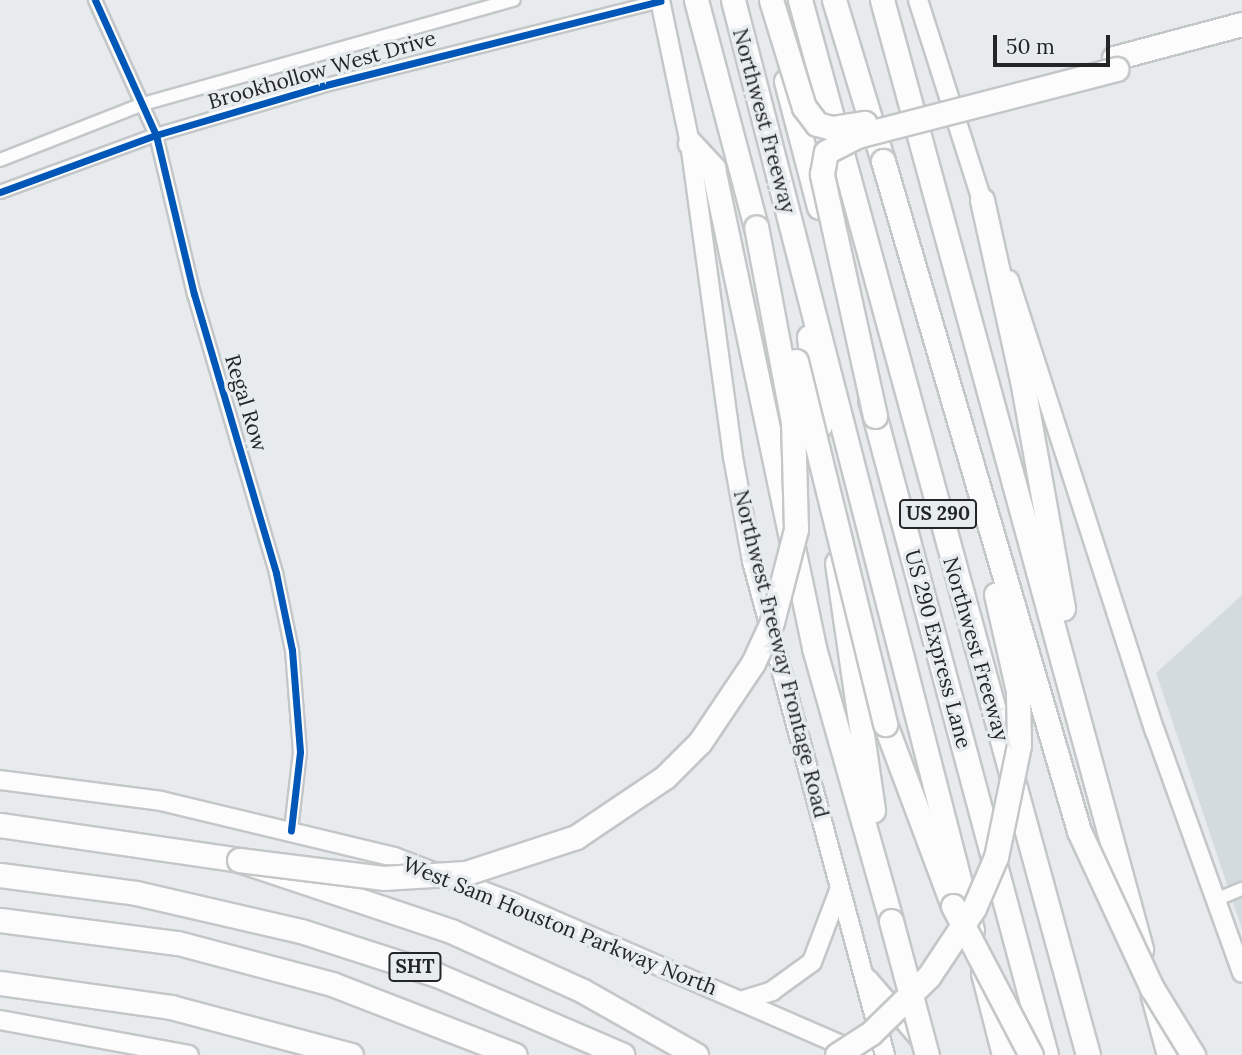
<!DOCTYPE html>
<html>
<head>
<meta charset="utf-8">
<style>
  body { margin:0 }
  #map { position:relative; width:1242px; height:1055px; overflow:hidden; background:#e8ebed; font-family:Lora,serif }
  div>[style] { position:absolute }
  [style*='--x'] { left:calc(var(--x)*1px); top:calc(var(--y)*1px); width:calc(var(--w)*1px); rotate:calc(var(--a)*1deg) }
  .built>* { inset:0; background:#d4dbdf }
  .roads { filter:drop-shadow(2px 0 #c4c7c8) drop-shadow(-2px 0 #c4c7c8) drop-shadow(0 2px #c4c7c8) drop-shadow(0 -2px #c4c7c8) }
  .street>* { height:12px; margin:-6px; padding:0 6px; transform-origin:6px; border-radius:6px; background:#fcfcfc }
  .secondary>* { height:18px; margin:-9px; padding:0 9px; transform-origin:9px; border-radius:9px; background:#fcfcfc }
  .highway>* { height:23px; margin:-11.5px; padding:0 11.5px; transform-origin:11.5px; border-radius:11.5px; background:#fcfcfc }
  .bridges { filter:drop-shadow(2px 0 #c4c7c8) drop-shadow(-2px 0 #c4c7c8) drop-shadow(0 2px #c4c7c8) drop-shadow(0 -2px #c4c7c8) }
  .highway-bridge>* { height:23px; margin:-11.5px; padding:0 11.5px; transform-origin:11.5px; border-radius:11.5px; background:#fcfcfc }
  .cycleway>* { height:7px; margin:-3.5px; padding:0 3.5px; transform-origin:3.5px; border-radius:3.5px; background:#0057b8 }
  span { translate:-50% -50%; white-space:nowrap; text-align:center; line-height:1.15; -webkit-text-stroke:7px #e7ecee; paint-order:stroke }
  .shield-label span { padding:2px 5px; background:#e7ecee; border:2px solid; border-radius:5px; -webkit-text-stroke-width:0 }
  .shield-label { font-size:19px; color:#232526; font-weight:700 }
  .street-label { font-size:21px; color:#232526 }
  .scale { position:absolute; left:993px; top:35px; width:117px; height:32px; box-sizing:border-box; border:4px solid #232526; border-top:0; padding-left:9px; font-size:21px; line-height:24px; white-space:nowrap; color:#232526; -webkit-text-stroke:5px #e7ecee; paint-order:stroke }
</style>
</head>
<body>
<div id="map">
  <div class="built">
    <i style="clip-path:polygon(1242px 595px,1242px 929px,1156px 673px)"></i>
  </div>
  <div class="roads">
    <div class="street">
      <i style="--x:95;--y:0;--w:148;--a:65.7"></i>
      <i style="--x:156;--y:135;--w:163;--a:76.6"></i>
      <i style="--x:194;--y:294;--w:291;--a:73.6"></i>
      <i style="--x:276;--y:573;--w:79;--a:78.3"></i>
      <i style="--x:292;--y:650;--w:102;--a:85.5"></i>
      <i style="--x:300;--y:752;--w:79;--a:96.6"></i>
      <i style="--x:0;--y:160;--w:154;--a:-21.4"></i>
      <i style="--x:143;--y:104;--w:385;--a:-15.7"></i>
      <i style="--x:0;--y:192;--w:166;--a:-20.1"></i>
      <i style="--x:156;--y:135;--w:173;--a:-16.4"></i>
      <i style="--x:322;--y:86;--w:349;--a:-14.1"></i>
      <i style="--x:1218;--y:899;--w:26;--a:-23"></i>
    </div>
    <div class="secondary">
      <i style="--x:660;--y:0;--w:146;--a:78.2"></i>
      <i style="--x:690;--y:143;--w:317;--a:82.2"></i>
      <i style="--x:733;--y:457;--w:106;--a:79.6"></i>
      <i style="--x:752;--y:561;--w:512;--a:74.93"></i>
      <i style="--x:918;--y:0;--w:220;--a:72.3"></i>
      <i style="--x:1009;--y:280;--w:474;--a:72.1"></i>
      <i style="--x:1155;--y:731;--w:257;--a:70.2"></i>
      <i style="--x:0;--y:780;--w:162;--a:7.4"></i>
      <i style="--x:161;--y:801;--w:240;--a:13.5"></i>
      <i style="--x:394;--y:857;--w:126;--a:20.9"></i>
      <i style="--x:512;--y:902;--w:384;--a:23.5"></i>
      <i style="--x:868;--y:979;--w:87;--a:49.2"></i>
      <i style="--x:740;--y:1001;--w:34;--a:-17"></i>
      <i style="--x:772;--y:991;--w:49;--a:-35.9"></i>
      <i style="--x:812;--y:962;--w:79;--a:-69.3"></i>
      <i style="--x:0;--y:1020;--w:192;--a:10.5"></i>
    </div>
    <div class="highway">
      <i style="--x:696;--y:0;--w:235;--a:75.2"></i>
      <i style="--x:733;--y:0;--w:960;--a:75.59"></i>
      <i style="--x:800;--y:0;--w:1094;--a:74.73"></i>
      <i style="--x:834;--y:0;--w:168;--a:73.1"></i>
      <i style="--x:882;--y:0;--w:984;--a:74.73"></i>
      <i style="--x:1114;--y:58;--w:132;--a:-14.9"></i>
      <i style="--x:786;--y:81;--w:130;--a:75.3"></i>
      <i style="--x:690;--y:143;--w:34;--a:47"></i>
      <i style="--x:713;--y:168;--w:491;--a:78.1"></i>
      <i style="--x:814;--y:648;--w:284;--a:74.2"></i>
      <i style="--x:982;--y:200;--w:184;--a:77.5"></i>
      <i style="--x:1022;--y:380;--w:232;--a:79.8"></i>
      <i style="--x:809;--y:337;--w:89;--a:82.9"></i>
      <i style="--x:870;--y:399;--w:679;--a:74.98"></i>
      <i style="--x:837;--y:563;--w:250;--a:81.7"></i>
      <i style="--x:885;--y:724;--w:194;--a:69.5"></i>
      <i style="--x:0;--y:825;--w:242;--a:8.3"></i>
      <i style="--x:239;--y:860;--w:224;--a:18.5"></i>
      <i style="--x:451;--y:931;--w:145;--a:24.4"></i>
      <i style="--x:583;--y:991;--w:130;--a:29.5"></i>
      <i style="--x:0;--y:875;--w:137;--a:7.5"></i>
      <i style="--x:136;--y:893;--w:169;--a:13"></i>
      <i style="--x:301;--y:931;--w:143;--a:17.9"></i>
      <i style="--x:437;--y:975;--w:202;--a:23.3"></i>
      <i style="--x:0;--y:920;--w:179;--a:7.4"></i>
      <i style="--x:178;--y:943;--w:159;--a:14.9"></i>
      <i style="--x:332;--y:984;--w:196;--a:21.2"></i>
      <i style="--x:983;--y:973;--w:85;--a:75.6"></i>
      <i style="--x:0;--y:983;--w:173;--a:8"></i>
      <i style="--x:171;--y:1007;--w:186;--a:14.9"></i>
      <i style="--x:1153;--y:996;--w:61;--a:74.8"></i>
    </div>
  </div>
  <div class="bridges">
    <div class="highway-bridge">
      <i style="--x:771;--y:0;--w:112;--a:72.9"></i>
      <i style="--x:804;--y:107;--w:21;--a:53"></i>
      <i style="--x:817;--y:124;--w:16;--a:15"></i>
      <i style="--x:832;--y:128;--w:33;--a:-9"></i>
      <i style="--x:883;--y:161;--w:698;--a:73.69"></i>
      <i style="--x:1079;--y:831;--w:173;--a:65.1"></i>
      <i style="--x:1152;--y:988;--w:79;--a:58.5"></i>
      <i style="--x:796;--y:361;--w:374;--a:76.2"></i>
      <i style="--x:875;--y:416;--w:248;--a:-102.4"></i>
      <i style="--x:822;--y:174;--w:22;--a:-80"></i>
      <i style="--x:826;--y:152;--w:35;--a:-27"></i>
      <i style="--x:857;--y:136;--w:268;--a:-14.5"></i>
      <i style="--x:239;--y:860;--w:145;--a:7.1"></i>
      <i style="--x:383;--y:878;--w:83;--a:-3.4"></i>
      <i style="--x:466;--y:873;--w:116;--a:-18.1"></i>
      <i style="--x:576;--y:837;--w:107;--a:-34"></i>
      <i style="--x:665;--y:777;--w:49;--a:-45"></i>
      <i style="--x:700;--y:742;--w:95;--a:-56.1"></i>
      <i style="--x:753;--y:663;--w:45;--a:-65.1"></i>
      <i style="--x:772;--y:622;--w:96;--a:-75.5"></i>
      <i style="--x:796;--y:529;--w:107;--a:-91.6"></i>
      <i style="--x:793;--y:422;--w:198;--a:-100.7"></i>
      <i style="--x:953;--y:906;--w:168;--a:62.4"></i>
      <i style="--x:891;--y:921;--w:139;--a:75"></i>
      <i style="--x:837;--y:1055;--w:40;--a:-32.9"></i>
      <i style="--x:871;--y:1033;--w:81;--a:-44.5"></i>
      <i style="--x:929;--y:976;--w:82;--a:-56.5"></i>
      <i style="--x:974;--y:908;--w:56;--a:-66.7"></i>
      <i style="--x:996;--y:857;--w:114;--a:-78.4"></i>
      <i style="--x:1019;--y:745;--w:54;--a:-91.1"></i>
      <i style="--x:1018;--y:691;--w:99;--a:-102.8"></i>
    </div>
  </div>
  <div class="cycleway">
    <i style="--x:95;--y:0;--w:148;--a:65.7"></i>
    <i style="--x:156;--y:135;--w:163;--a:76.6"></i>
    <i style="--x:194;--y:294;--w:291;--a:73.6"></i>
    <i style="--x:276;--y:573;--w:79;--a:78.3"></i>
    <i style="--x:292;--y:650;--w:102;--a:85.5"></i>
    <i style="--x:300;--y:752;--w:79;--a:96.6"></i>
    <i style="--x:0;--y:192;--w:166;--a:-20.1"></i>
    <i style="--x:156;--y:135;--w:173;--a:-16.4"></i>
    <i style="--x:322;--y:86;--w:349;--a:-14.1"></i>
  </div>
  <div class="shield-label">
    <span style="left:938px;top:514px">US 290</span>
    <span style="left:415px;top:967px">SHT</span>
  </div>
  <div class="street-label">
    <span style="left:322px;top:70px;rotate:-16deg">Brookhollow West Drive</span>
    <span style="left:764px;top:121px;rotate:75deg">Northwest Freeway</span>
    <span style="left:246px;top:403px;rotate:73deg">Regal Row</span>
    <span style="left:938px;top:649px;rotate:75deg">US 290 Express Lane</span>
    <span style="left:976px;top:649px;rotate:74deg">Northwest Freeway</span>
    <span style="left:781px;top:654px;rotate:76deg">Northwest Freeway Frontage Road</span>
    <span style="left:560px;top:926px;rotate:22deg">West Sam Houston Parkway North</span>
  </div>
  <div class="scale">50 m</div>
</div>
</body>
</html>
